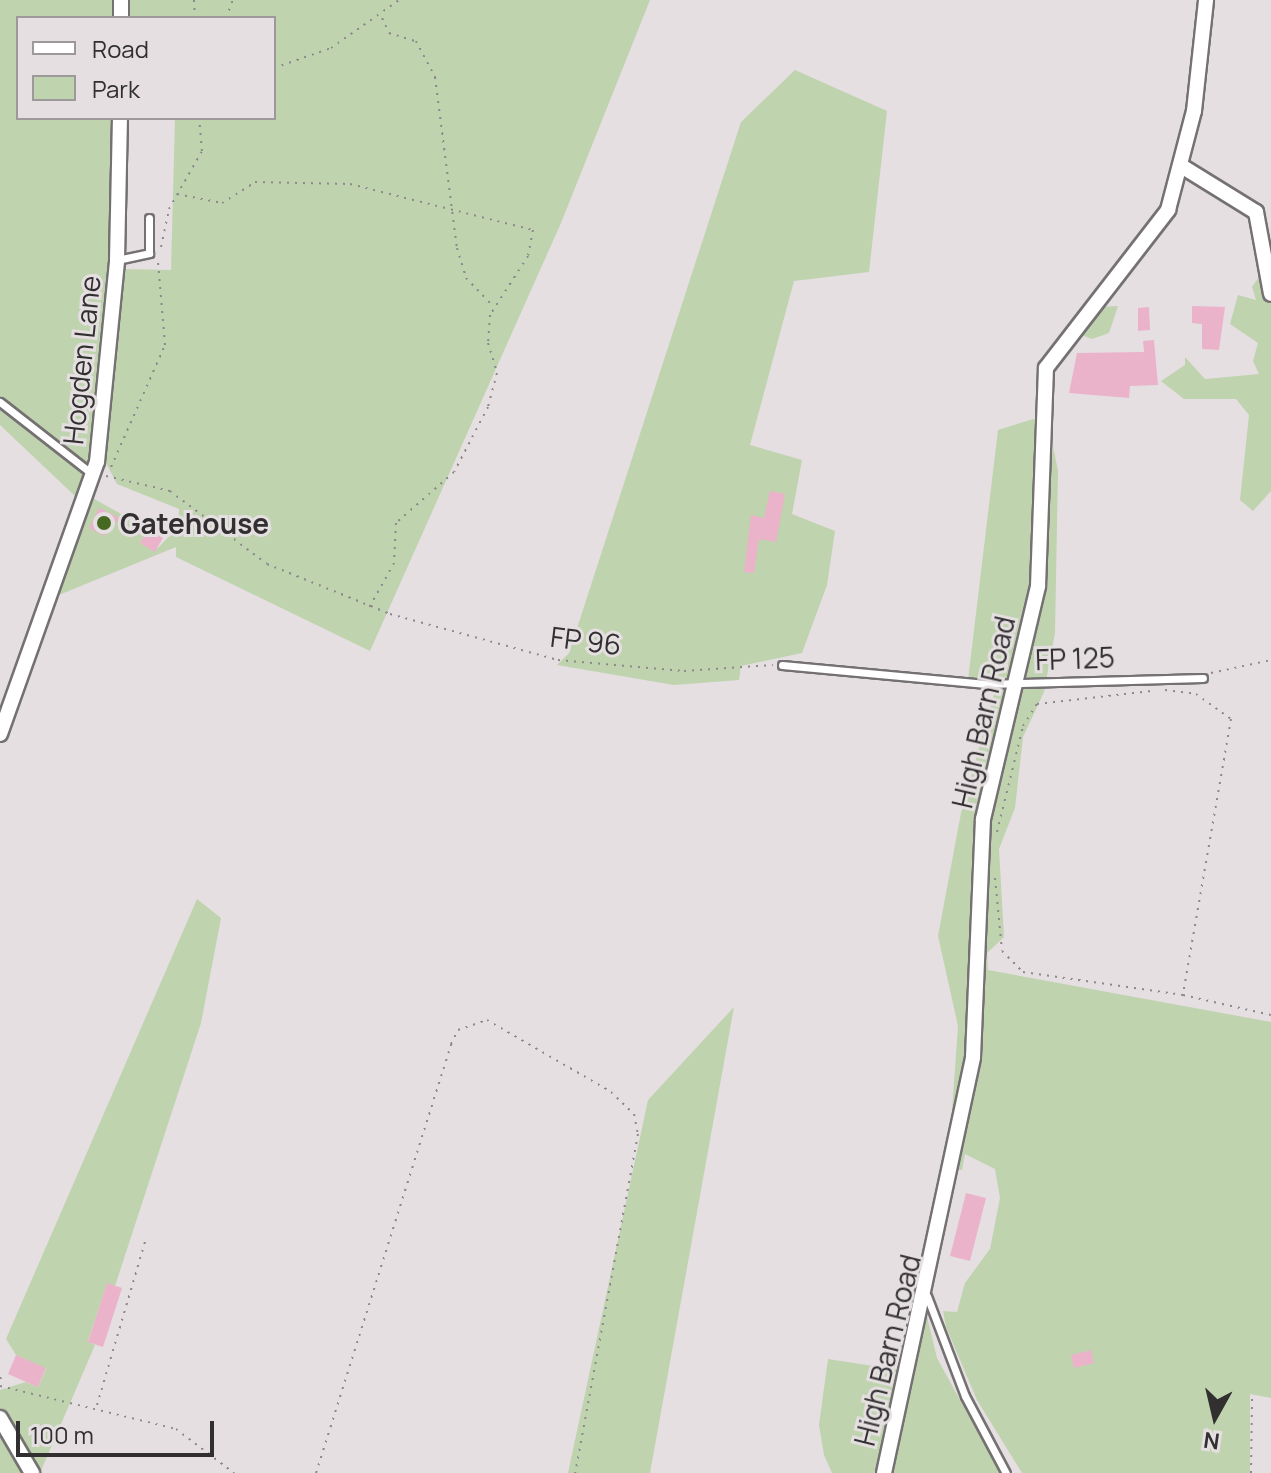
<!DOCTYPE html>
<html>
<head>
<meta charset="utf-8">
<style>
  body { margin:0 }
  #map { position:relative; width:1271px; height:1473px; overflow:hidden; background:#e5dfe1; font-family:Manrope,sans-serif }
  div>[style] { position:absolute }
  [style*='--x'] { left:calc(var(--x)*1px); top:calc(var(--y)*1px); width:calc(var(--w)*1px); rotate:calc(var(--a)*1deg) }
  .green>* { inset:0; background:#bfd3af }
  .building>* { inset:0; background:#eab3c9 }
  .path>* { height:2px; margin-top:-1px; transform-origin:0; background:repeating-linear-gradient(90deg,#8d898b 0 2px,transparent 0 8px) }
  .roads { filter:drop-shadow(2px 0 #757172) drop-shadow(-2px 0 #757172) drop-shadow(0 2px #757172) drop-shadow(0 -2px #757172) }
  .service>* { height:7px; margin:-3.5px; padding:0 3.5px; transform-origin:3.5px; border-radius:3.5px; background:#fff }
  .minor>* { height:14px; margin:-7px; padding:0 7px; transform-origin:7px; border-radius:7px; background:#fff }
  .dots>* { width:22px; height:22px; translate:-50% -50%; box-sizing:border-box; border:4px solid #e5dfe1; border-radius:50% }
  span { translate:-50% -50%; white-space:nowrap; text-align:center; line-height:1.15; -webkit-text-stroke:6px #e5dfe1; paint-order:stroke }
  .street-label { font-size:28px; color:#312f30 }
  .poi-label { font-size:28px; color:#312f30; font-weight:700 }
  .left { translate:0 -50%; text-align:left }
  .legend { position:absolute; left:16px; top:16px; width:260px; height:104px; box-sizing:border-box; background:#e5dfe1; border:2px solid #9d999a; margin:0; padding:10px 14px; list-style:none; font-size:24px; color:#312f30 }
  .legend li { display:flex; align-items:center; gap:16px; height:40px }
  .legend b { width:40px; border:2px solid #9d999a }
  .north { position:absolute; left:1175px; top:1377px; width:80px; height:80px; -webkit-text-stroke:6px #e5dfe1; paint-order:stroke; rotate:188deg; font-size:22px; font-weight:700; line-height:32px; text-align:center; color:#312f30 }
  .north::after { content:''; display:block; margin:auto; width:28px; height:36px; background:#312f30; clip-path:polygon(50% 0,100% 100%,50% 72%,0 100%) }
  .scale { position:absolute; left:16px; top:1421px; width:198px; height:36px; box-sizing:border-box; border:4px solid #312f30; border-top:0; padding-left:10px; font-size:24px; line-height:28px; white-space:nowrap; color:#312f30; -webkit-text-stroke:6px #e5dfe1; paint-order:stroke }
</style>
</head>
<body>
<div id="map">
  <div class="green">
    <i style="clip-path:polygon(evenodd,0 0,650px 0,561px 223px,370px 651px,176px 557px,176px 547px,54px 597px,89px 496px,148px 529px,140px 543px,155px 551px,178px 527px,179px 509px,117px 484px,105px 461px,76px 497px,0 425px,0 0,18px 18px,274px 18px,274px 118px,175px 118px,171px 270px,120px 269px,129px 118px,18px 118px,18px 18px)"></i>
    <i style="clip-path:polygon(795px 70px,887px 111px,869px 272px,794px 281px,750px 445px,802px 460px,792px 514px,835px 531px,827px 585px,802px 653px,741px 666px,739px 680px,674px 685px,557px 665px,569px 653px,741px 122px)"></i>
    <i style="clip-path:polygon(1261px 274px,1271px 298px,1271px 491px,1253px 511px,1240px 500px,1249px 415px,1236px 399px,1184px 399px,1161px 381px,1185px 365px,1185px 357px,1205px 379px,1259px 374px,1253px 361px,1258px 343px,1230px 324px,1238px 295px,1256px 300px,1252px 287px)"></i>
    <i style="clip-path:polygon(1118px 306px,1109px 333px,1092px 339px,1076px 333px,1098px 307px)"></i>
    <i style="clip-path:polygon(1033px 419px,1048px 422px,1058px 471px,1055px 633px,1044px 692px,1023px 737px,1015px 808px,999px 849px,1004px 937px,987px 953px,988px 970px,1271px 1022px,1271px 1398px,1250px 1394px,1250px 1473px,1022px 1473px,977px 1400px,946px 1327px,943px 1311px,957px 1312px,965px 1283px,990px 1249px,1000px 1198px,995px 1169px,965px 1154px,962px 1170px,948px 1168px,958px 1026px,938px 936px,961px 813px,995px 690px,995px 681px,968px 680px,998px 430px)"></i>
    <i style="clip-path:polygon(197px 899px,221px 918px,201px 1023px,115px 1286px,107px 1284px,88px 1341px,95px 1345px,40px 1473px,0 1408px,0 1390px,26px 1382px,38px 1387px,46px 1369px,16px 1355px,6px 1339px)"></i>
    <i style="clip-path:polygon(734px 1007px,650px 1473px,568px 1473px,648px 1100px)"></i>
    <i style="clip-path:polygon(927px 1316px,937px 1358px,1000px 1473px,888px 1473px)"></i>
    <i style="clip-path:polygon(828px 1359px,899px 1370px,879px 1473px,832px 1473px,824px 1455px,819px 1425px)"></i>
    <i style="clip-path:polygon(0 1431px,26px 1473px,0 1473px)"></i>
  </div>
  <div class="building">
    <i style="clip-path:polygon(1192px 306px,1225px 307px,1219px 350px,1202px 349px,1202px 324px,1192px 323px)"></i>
    <i style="clip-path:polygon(1149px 307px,1150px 330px,1138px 331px,1138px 308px)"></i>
    <i style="clip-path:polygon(1154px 340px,1158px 385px,1130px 386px,1129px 398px,1069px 393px,1077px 353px,1144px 352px,1143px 341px)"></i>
    <i style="clip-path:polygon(770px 491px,785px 494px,776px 542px,759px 539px,754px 573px,744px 572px,751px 515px,764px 518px)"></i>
    <i style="clip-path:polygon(99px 508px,120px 518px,104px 536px,89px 528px)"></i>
    <i style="clip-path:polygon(148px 529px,163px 538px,155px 552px,140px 543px)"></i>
    <i style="clip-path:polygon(966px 1193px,986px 1198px,970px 1261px,950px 1256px)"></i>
    <i style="clip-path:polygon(107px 1283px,122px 1288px,103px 1347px,88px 1342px)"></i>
    <i style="clip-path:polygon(1091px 1350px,1094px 1363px,1074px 1368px,1071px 1355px)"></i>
    <i style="clip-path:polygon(16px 1355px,46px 1368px,38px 1387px,8px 1374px)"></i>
  </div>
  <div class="path">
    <i style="--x:194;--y:0;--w:18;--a:87"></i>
    <i style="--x:226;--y:18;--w:19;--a:-69"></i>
    <i style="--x:382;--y:18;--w:17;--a:65"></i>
    <i style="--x:389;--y:33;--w:28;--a:17"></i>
    <i style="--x:416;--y:41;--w:41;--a:62.2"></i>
    <i style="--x:435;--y:77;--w:172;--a:82.7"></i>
    <i style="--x:457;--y:248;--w:31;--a:73"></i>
    <i style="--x:466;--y:278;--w:37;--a:46"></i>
    <i style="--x:274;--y:68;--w:60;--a:-19.3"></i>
    <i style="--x:331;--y:48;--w:83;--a:-35.2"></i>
    <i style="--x:177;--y:194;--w:46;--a:11.3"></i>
    <i style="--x:222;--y:203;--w:39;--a:-32"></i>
    <i style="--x:255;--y:182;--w:95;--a:1.2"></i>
    <i style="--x:350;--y:184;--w:189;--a:14.1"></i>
    <i style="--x:533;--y:230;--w:26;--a:101"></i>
    <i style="--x:528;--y:256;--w:70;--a:122.8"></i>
    <i style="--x:490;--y:315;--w:28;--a:94"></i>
    <i style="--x:488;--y:343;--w:31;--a:73"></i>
    <i style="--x:497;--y:373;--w:35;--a:105"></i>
    <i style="--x:488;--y:407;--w:73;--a:117.6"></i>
    <i style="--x:454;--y:472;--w:77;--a:138.7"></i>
    <i style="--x:396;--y:523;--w:40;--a:92.9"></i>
    <i style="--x:394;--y:563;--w:51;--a:119.1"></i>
    <i style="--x:161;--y:247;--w:39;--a:-78"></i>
    <i style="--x:169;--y:209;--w:67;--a:-60.4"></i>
    <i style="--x:202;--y:151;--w:33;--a:-95"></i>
    <i style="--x:111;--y:467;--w:133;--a:-66.1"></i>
    <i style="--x:165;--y:345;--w:84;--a:-94.8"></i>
    <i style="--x:106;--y:476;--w:66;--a:13.2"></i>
    <i style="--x:170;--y:491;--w:121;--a:37"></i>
    <i style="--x:267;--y:564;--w:133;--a:22.1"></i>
    <i style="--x:390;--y:614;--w:174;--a:15.3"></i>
    <i style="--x:558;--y:660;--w:126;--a:5"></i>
    <i style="--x:684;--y:671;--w:89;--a:-3.9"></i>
    <i style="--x:1211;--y:673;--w:61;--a:-12.2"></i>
    <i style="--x:1165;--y:690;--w:31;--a:7"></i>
    <i style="--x:1196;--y:694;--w:43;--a:35.5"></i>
    <i style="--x:1231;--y:719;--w:280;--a:99.9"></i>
    <i style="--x:1183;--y:995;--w:90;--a:12.8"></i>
    <i style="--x:997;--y:832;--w:109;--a:-76.2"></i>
    <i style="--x:1023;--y:726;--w:26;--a:-58"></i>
    <i style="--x:1037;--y:704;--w:115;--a:-6.5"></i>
    <i style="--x:995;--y:878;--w:73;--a:84.5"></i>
    <i style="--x:1002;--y:951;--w:30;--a:45"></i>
    <i style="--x:1023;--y:972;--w:162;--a:8.2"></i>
    <i style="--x:0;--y:1377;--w:8;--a:67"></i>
    <i style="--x:0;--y:1386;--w:181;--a:13.7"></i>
    <i style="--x:176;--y:1429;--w:73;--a:37.2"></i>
    <i style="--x:97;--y:1405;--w:173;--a:-73.6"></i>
    <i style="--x:316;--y:1473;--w:450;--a:-72.5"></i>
    <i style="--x:451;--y:1044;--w:16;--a:-63"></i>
    <i style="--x:458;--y:1030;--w:31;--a:-19"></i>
    <i style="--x:487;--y:1020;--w:143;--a:30.1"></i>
    <i style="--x:611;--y:1092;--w:32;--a:44"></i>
    <i style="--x:634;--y:1114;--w:20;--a:79"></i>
    <i style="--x:638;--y:1134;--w:345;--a:100.5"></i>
    <i style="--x:1251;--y:1473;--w:76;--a:-89.2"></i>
  </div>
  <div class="roads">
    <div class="service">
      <i style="--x:117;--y:260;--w:33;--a:-12"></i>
      <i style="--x:149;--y:253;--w:35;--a:-90"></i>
      <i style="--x:0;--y:402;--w:117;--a:38"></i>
      <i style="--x:782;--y:665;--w:205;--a:5.3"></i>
      <i style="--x:986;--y:684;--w:217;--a:-1.6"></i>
      <i style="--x:927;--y:1296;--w:107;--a:69.2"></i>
      <i style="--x:965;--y:1396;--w:87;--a:62"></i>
    </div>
    <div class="minor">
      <i style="--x:121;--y:18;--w:18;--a:-90"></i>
      <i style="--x:1183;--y:167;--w:86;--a:31.7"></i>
      <i style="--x:1256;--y:212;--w:83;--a:79.6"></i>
      <i style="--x:0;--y:734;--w:289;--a:-70.4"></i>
      <i style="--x:97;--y:462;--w:203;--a:-84.3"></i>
      <i style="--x:117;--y:260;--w:142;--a:-88.8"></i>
      <i style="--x:0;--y:1418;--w:64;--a:59.8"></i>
      <i style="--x:884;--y:1473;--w:425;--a:-77.9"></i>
      <i style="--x:973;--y:1057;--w:238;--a:-87.6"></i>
      <i style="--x:983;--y:819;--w:239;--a:-76.7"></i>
      <i style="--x:1038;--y:586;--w:218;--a:-87.9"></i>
      <i style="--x:1046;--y:368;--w:200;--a:-52.3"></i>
      <i style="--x:1168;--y:210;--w:102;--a:-75.3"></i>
      <i style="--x:1194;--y:111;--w:112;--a:-83.8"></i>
    </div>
  </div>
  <div class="dots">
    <i style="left:104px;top:523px;background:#466820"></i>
  </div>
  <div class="street-label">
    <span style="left:81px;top:360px;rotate:-84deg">Hogden Lane</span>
    <span style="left:586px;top:640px;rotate:7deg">FP 96</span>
    <span style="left:1075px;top:658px;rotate:-2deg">FP 125</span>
    <span style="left:983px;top:712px;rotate:-77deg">High Barn Road</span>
    <span style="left:887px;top:1350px;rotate:-76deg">High Barn Road</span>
  </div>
  <div class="poi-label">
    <span class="left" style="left:120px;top:523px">Gatehouse</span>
  </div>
  <ul class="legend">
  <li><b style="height:10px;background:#fff"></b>Road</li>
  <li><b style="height:22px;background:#bfd3af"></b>Park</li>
  </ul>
  <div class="north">N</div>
  <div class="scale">100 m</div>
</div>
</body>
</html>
